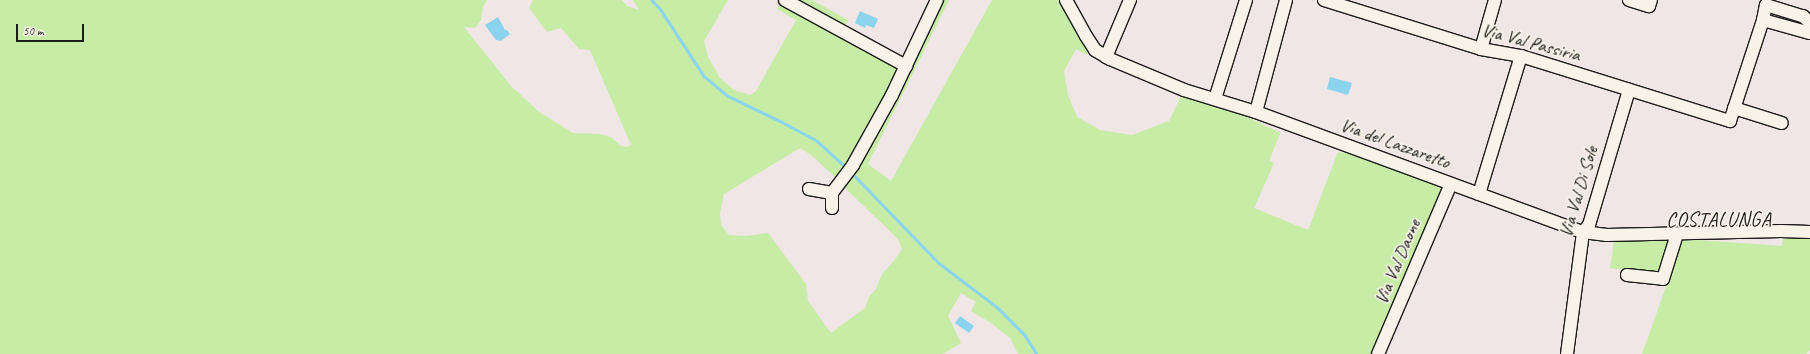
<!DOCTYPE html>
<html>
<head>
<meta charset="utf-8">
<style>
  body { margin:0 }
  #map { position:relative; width:1810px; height:354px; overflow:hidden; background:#f0e6e5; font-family:Caveat,sans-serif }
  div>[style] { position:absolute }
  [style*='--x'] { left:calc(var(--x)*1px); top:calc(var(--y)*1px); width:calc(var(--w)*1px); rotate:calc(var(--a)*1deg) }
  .green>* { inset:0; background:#c6eca6 }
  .water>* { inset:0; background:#8cd3ee }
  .stream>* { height:2.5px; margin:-1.25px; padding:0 1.25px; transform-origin:1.25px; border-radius:1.25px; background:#8cd3ee }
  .roads { filter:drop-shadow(1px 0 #1c1c1c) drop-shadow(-1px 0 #1c1c1c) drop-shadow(0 1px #1c1c1c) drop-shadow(0 -1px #1c1c1c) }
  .minor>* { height:12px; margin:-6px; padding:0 6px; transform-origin:6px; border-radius:6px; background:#f7f3e8 }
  span { translate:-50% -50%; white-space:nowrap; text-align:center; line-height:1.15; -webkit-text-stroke:3.5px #f7f3e8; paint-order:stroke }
  .street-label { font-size:19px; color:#1c1c1c }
  .neighbourhood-label { font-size:20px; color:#1c1c1c; letter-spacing:1px }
  .scale { position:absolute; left:16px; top:24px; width:68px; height:18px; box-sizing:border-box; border:2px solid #1c1c1c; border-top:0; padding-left:5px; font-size:12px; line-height:14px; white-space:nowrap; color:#1c1c1c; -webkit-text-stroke:3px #f7f3e8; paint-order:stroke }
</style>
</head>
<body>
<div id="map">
  <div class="green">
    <i style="clip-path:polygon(0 0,487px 0,483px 7px,481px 20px,475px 28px,464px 27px,511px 86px,539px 112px,573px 133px,600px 134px,611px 137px,621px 146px,627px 147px,631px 145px,590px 50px,579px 49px,561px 28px,547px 32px,529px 8px,533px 0,622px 0,627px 6px,639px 10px,633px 0,728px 0,704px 41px,708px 57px,720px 78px,734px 90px,750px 95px,756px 91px,796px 20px,777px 9px,782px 0,812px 0,848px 20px,845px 27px,898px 66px,900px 71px,854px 151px,835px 177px,811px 155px,800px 148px,724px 194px,720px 213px,721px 225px,729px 235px,747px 236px,768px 233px,806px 284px,808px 301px,831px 333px,865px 308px,869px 297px,876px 289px,882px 274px,893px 262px,902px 249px,898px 239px,845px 188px,859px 168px,941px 0,949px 0,868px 164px,891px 181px,992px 0,1062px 0,1090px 50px,1087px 55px,1076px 49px,1064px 71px,1068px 95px,1077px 117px,1100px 130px,1132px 135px,1169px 121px,1182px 94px,1245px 116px,1279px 132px,1280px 134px,1269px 161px,1274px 163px,1254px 208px,1308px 230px,1338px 152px,1359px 155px,1440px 186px,1444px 190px,1371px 354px,1018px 354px,1010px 338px,991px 323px,971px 311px,976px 302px,961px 293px,948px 316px,961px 343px,943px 354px,0 354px)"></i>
    <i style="clip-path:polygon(1783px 237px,1810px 238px,1810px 350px,1806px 354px,1642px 354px,1683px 239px,1782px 246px)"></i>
    <i style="clip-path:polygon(1670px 240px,1660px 274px,1610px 268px,1614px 241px)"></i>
  </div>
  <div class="water">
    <i style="clip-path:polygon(860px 11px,878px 19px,874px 28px,866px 25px,865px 28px,855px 23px)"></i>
    <i style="clip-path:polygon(498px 17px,505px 30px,507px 30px,510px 34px,501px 41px,496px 40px,485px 25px)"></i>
    <i style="clip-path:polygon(1330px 77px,1352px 83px,1348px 95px,1327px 89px)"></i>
    <i style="clip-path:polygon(960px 316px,974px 326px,969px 333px,955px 323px)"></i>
  </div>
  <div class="stream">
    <i style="--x:652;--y:0;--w:13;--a:48"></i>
    <i style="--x:661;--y:10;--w:79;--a:56.9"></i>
    <i style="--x:704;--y:76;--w:31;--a:40"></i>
    <i style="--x:728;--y:96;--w:60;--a:25.7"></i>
    <i style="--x:782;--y:122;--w:40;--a:28"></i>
    <i style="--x:817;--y:141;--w:40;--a:42"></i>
    <i style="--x:852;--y:173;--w:125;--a:46"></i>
    <i style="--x:939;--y:263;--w:73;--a:37.2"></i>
    <i style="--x:997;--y:307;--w:40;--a:45"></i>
    <i style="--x:1025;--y:335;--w:22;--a:58"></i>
  </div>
  <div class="roads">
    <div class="minor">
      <i style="--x:785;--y:0;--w:138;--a:28.6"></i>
      <i style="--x:1066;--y:0;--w:41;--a:60.9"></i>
      <i style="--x:1086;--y:36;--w:17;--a:57"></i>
      <i style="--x:1095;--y:50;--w:17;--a:31"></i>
      <i style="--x:1110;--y:59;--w:80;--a:22.7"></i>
      <i style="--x:1184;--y:90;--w:75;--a:17"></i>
      <i style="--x:1256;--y:112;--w:348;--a:20.2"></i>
      <i style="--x:1583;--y:232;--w:24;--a:7"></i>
      <i style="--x:1607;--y:235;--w:174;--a:-1.3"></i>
      <i style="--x:1781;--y:231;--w:29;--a:2"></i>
      <i style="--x:1324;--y:0;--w:164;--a:17.3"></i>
      <i style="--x:1481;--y:49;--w:41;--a:9.9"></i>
      <i style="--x:1521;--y:56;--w:219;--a:17.3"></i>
      <i style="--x:1730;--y:121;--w:106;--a:-71.9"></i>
      <i style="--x:1763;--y:20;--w:49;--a:15.5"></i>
      <i style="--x:1629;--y:0;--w:21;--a:17"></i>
      <i style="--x:1649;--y:6;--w:6;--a:-72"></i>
      <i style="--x:1763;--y:20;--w:15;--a:-79"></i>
      <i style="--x:1766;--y:5;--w:39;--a:17"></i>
      <i style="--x:1803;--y:16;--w:10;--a:45"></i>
      <i style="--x:1481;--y:49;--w:51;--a:-74.1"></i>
      <i style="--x:1106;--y:57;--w:62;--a:-67.2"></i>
      <i style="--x:1215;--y:99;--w:104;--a:-72.6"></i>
      <i style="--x:1734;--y:108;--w:50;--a:17.4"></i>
      <i style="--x:1256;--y:112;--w:116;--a:-75"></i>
      <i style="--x:809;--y:189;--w:23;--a:10"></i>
      <i style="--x:1479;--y:194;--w:144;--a:-73.1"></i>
      <i style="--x:832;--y:208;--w:15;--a:-90"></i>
      <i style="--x:832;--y:193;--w:35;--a:-53"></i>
      <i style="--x:853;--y:165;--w:80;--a:-60.9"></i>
      <i style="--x:892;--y:95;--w:105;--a:-64.7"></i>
      <i style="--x:1627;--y:275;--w:36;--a:6"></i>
      <i style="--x:1663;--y:279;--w:47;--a:-72.7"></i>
      <i style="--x:1378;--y:354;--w:185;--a:-66.8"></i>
      <i style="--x:1567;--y:354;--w:123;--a:-82.5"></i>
      <i style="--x:1583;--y:232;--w:9;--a:-49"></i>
      <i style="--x:1589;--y:225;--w:141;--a:-73.5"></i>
    </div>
  </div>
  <div class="street-label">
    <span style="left:1531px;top:43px;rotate:15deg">Via Val Passiria</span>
    <span style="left:1395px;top:144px;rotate:20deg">Via del Lazzaretto</span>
    <span style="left:1579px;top:192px;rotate:-73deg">Via Val Di Sole</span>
    <span style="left:1398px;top:262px;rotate:-67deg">Via Val Daone</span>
  </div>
  <div class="neighbourhood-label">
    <span style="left:1719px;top:219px">COSTALUNGA</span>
  </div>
  <div class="scale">50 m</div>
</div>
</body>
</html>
